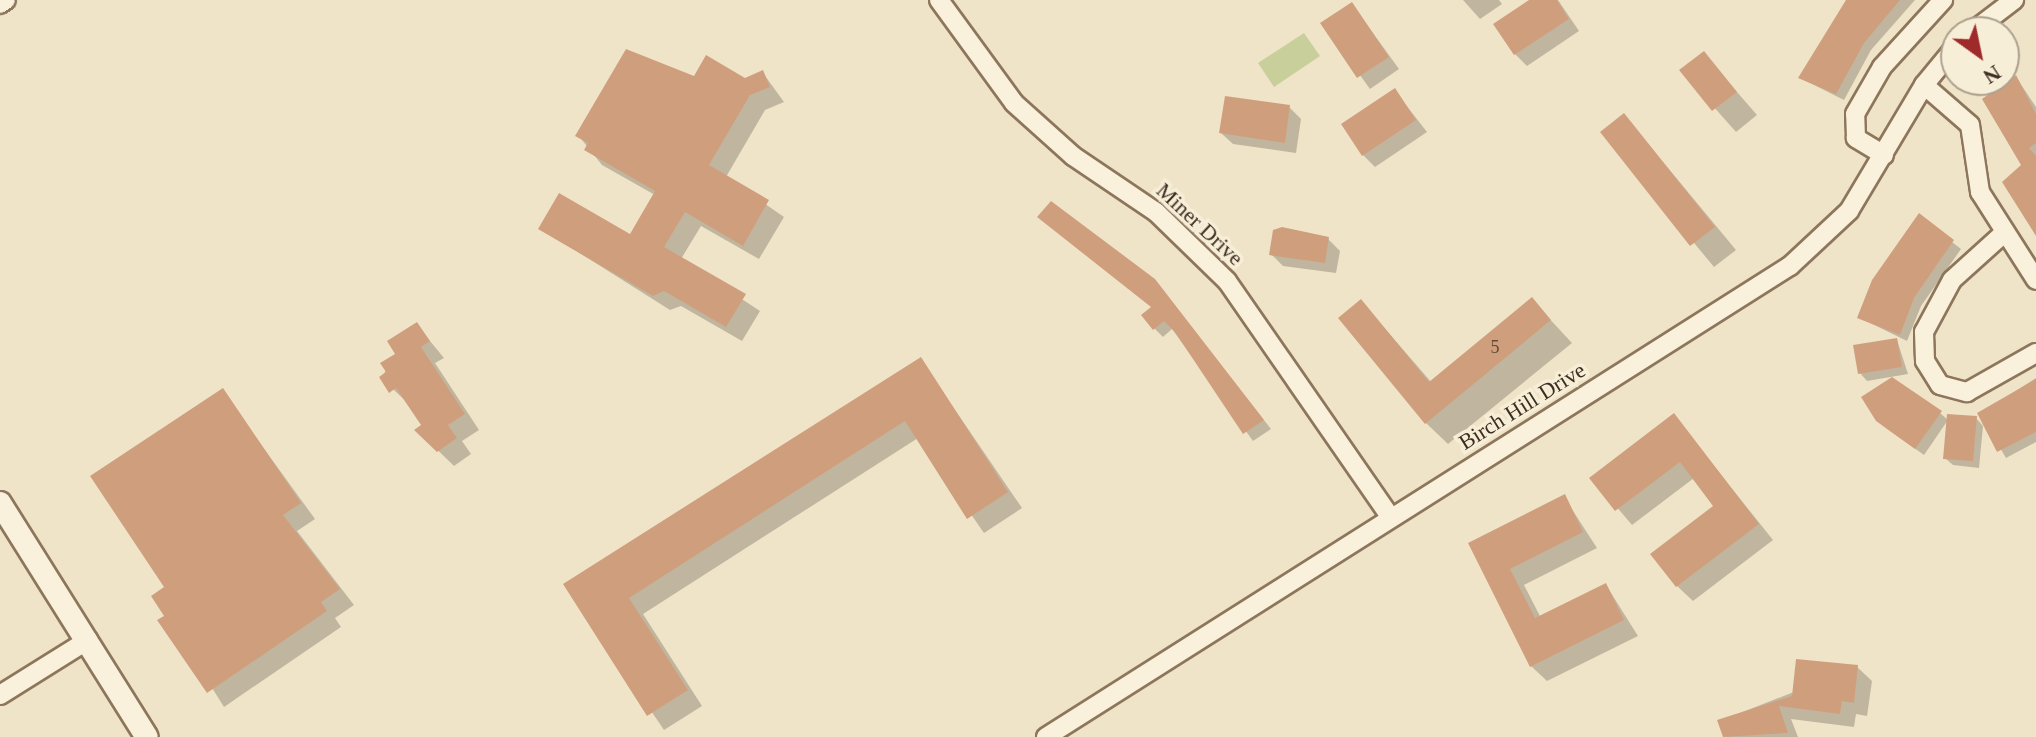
<!DOCTYPE html>
<html>
<head>
<meta charset="utf-8">
<style>
  body { margin:0 }
  #map { position:relative; width:2036px; height:737px; overflow:hidden; background:#f0e4c8; font-family:"Times New Roman",serif }
  div>[style] { position:absolute }
  [style*='--x'] { left:calc(var(--x)*1px); top:calc(var(--y)*1px); width:calc(var(--w)*1px); rotate:calc(var(--a)*1deg) }
  .green>* { inset:0; background:#c9cf9b }
  .shadow>* { inset:0; background:#0003 }
  .building>* { inset:0; background:#cf9f7d }
  .roads { filter:drop-shadow(2px 0 #8d765c) drop-shadow(-2px 0 #8d765c) drop-shadow(0 2px #8d765c) drop-shadow(0 -2px #8d765c) }
  .minor>* { height:18px; margin:-9px; padding:0 9px; transform-origin:9px; border-radius:9px; background:#faf1dc }
  .tertiary>* { height:22px; margin:-11px; padding:0 11px; transform-origin:11px; border-radius:11px; background:#faf1dc }
  span { translate:-50% -50%; white-space:nowrap; text-align:center; line-height:1.15; -webkit-text-stroke:7px #f7eed8; paint-order:stroke }
  .number-label { font-size:18px; color:#624a37 }
  .number-label span { -webkit-text-stroke-width:0 }
  .street-label { font-size:22px; color:#3d2e20 }
  .north { position:absolute; left:1940px; top:16px; width:80px; height:80px; box-sizing:border-box; background:#f7eed8; border:2px solid #ada18e; border-radius:50%; rotate:147deg; font-size:22px; font-weight:700; line-height:32px; text-align:center; color:#3d2e20 }
  .north::after { content:''; display:block; margin:auto; width:28px; height:36px; background:#9e2a2b; clip-path:polygon(50% 0,100% 100%,50% 72%,0 100%) }
</style>
</head>
<body>
<div id="map">
  <div class="green">
    <i style="clip-path:polygon(1304px 33px,1320px 56px,1274px 87px,1258px 63px)"></i>
  </div>
  <div class="shadow">
    <i style="clip-path:polygon(1463px 0,1499px 0,1502px 4px,1480px 19px)"></i>
    <i style="clip-path:polygon(1533px 0,1558px 0,1579px 31px,1527px 66px,1515px 54px)"></i>
    <i style="clip-path:polygon(1852px 0,1915px 0,1871px 50px,1844px 100px,1800px 78px)"></i>
    <i style="clip-path:polygon(1352px 4px,1399px 69px,1370px 89px,1323px 24px)"></i>
    <i style="clip-path:polygon(1704px 54px,1757px 115px,1736px 132px,1682px 71px)"></i>
    <i style="clip-path:polygon(763px 73px,784px 102px,765px 110px,726px 177px,784px 217px,759px 259px,701px 226px,681px 259px,760px 311px,742px 341px,681px 306px,670px 310px,540px 228px,631px 237px,655px 195px,602px 165px,578px 135px,695px 78px,744px 80px)"></i>
    <i style="clip-path:polygon(2016px 77px,2036px 107px,2036px 232px,2023px 165px)"></i>
    <i style="clip-path:polygon(1395px 91px,1427px 132px,1375px 167px,1363px 155px)"></i>
    <i style="clip-path:polygon(1289px 107px,1301px 119px,1296px 153px,1233px 144px,1221px 133px)"></i>
    <i style="clip-path:polygon(1624px 115px,1736px 250px,1714px 267px,1602px 132px)"></i>
    <i style="clip-path:polygon(1919px 216px,1961px 249px,1921px 306px,1907px 341px,1860px 318px)"></i>
    <i style="clip-path:polygon(1040px 217px,1154px 280px,1271px 429px,1253px 441px,1172px 329px,1163px 337px,1155px 329px,1153px 308px)"></i>
    <i style="clip-path:polygon(1328px 239px,1340px 251px,1336px 273px,1283px 266px,1271px 254px)"></i>
    <i style="clip-path:polygon(1532px 300px,1572px 343px,1448px 444px,1426px 423px,1361px 301px,1432px 383px)"></i>
    <i style="clip-path:polygon(416px 324px,444px 358px,435px 363px,479px 430px,462px 441px,471px 454px,454px 466px,417px 430px,423px 426px,410px 405px,381px 378px)"></i>
    <i style="clip-path:polygon(1897px 340px,1908px 374px,1867px 381px,1860px 373px)"></i>
    <i style="clip-path:polygon(921px 360px,1022px 508px,984px 533px,918px 438px,643px 614px,702px 706px,664px 730px,565px 584px)"></i>
    <i style="clip-path:polygon(2036px 378px,2036px 442px,2006px 458px,1980px 414px)"></i>
    <i style="clip-path:polygon(222px 391px,315px 519px,297px 531px,354px 605px,335px 618px,341px 627px,224px 707px,167px 616px,167px 588px)"></i>
    <i style="clip-path:polygon(1940px 413px,1948px 420px,1924px 455px,1886px 428px)"></i>
    <i style="clip-path:polygon(1674px 416px,1773px 540px,1693px 601px,1677px 586px,1716px 507px,1694px 478px,1632px 525px,1592px 478px)"></i>
    <i style="clip-path:polygon(1976px 418px,1983px 426px,1979px 468px,1953px 465px,1945px 458px)"></i>
    <i style="clip-path:polygon(1564px 497px,1597px 548px,1524px 585px,1541px 618px,1606px 585px,1638px 636px,1547px 681px,1531px 666px,1471px 544px)"></i>
    <i style="clip-path:polygon(1857px 667px,1872px 681px,1867px 716px,1856px 714px,1854px 727px,1791px 719px,1798px 737px,1726px 737px,1720px 721px)"></i>
  </div>
  <div class="building">
    <i style="clip-path:polygon(1529px 0,1557px 0,1569px 19px,1514px 55px,1493px 24px)"></i>
    <i style="clip-path:polygon(1846px 0,1900px 0,1864px 43px,1836px 94px,1798px 78px)"></i>
    <i style="clip-path:polygon(1352px 2px,1389px 57px,1357px 78px,1320px 23px)"></i>
    <i style="clip-path:polygon(626px 49px,694px 76px,706px 55px,745px 78px,763px 70px,770px 87px,750px 95px,709px 165px,769px 200px,743px 246px,685px 212px,664px 247px,746px 294px,726px 327px,664px 291px,653px 296px,538px 229px,559px 193px,630px 234px,655px 191px,584px 150px,588px 143px,575px 136px)"></i>
    <i style="clip-path:polygon(1704px 51px,1737px 92px,1712px 111px,1679px 70px)"></i>
    <i style="clip-path:polygon(2016px 75px,2036px 114px,2036px 143px,2029px 148px,2036px 156px,2036px 236px,2002px 182px,2021px 165px,1982px 99px)"></i>
    <i style="clip-path:polygon(1395px 88px,1416px 120px,1362px 156px,1341px 124px)"></i>
    <i style="clip-path:polygon(1225px 96px,1290px 105px,1285px 143px,1219px 133px)"></i>
    <i style="clip-path:polygon(1624px 113px,1715px 227px,1690px 246px,1600px 132px)"></i>
    <i style="clip-path:polygon(1051px 201px,1155px 279px,1264px 420px,1243px 434px,1175px 332px,1164px 321px,1153px 330px,1141px 315px,1151px 307px,1037px 217px)"></i>
    <i style="clip-path:polygon(1919px 213px,1954px 240px,1914px 298px,1900px 335px,1857px 318px,1872px 280px)"></i>
    <i style="clip-path:polygon(1282px 227px,1329px 237px,1325px 263px,1269px 255px,1273px 230px)"></i>
    <i style="clip-path:polygon(1532px 297px,1551px 320px,1425px 424px,1338px 318px,1361px 299px,1429px 382px)"></i>
    <i style="clip-path:polygon(417px 322px,430px 341px,421px 347px,465px 414px,448px 425px,457px 438px,437px 452px,414px 430px,421px 425px,396px 388px,389px 393px,379px 377px,386px 372px,380px 363px,395px 354px,387px 341px)"></i>
    <i style="clip-path:polygon(1897px 338px,1902px 367px,1858px 374px,1853px 345px)"></i>
    <i style="clip-path:polygon(921px 357px,1008px 492px,967px 519px,905px 421px,629px 598px,688px 690px,647px 716px,563px 584px)"></i>
    <i style="clip-path:polygon(1892px 377px,1942px 411px,1915px 449px,1876px 421px,1861px 397px)"></i>
    <i style="clip-path:polygon(2036px 379px,2036px 432px,1997px 452px,1977px 413px)"></i>
    <i style="clip-path:polygon(223px 388px,301px 503px,283px 515px,340px 589px,321px 602px,327px 611px,207px 693px,157px 620px,164px 616px,151px 596px,164px 587px,90px 476px)"></i>
    <i style="clip-path:polygon(1674px 413px,1759px 524px,1676px 587px,1650px 554px,1713px 506px,1680px 462px,1615px 511px,1589px 478px)"></i>
    <i style="clip-path:polygon(1947px 414px,1977px 416px,1973px 461px,1943px 459px)"></i>
    <i style="clip-path:polygon(1565px 494px,1583px 532px,1510px 569px,1535px 618px,1606px 583px,1624px 620px,1530px 667px,1468px 543px)"></i>
    <i style="clip-path:polygon(1796px 659px,1858px 665px,1854px 703px,1842px 701px,1840px 714px,1779px 706px,1788px 733px,1723px 737px,1717px 720px,1792px 696px)"></i>
  </div>
  <div class="roads">
    <div class="minor">
      <i style="--x:939;--y:0;--w:127;--a:53.9"></i>
      <i style="--x:1014;--y:103;--w:79;--a:41.9"></i>
      <i style="--x:1073;--y:156;--w:100;--a:34"></i>
      <i style="--x:1156;--y:212;--w:99;--a:44.2"></i>
      <i style="--x:1227;--y:281;--w:288;--a:55.3"></i>
      <i style="--x:0;--y:4;--w:7;--a:-34"></i>
      <i style="--x:1972;--y:32;--w:53;--a:-37.3"></i>
      <i style="--x:1924;--y:85;--w:61;--a:41"></i>
      <i style="--x:1970;--y:125;--w:68;--a:81.5"></i>
      <i style="--x:1980;--y:192;--w:104;--a:57.5"></i>
      <i style="--x:1884;--y:155;--w:33;--a:-149"></i>
      <i style="--x:1856;--y:138;--w:24;--a:-92"></i>
      <i style="--x:1855;--y:114;--w:54;--a:-60.1"></i>
      <i style="--x:1882;--y:67;--w:91;--a:-47.7"></i>
      <i style="--x:2004;--y:233;--w:70;--a:137.9"></i>
      <i style="--x:1952;--y:280;--w:59;--a:118.3"></i>
      <i style="--x:1924;--y:332;--w:29;--a:88"></i>
      <i style="--x:1925;--y:361;--w:28;--a:58"></i>
      <i style="--x:1940;--y:385;--w:28;--a:15"></i>
      <i style="--x:1967;--y:392;--w:79;--a:-29.5"></i>
      <i style="--x:0;--y:695;--w:104;--a:-32"></i>
      <i style="--x:1046;--y:737;--w:881;--a:-32.34"></i>
      <i style="--x:1790;--y:266;--w:81;--a:-43"></i>
      <i style="--x:1849;--y:211;--w:147;--a:-59.2"></i>
      <i style="--x:1924;--y:85;--w:50;--a:-50.6"></i>
    </div>
    <div class="tertiary">
      <i style="--x:0;--y:503;--w:276;--a:57.9"></i>
    </div>
  </div>
  <div class="number-label">
    <span style="left:1495px;top:347px">5</span>
  </div>
  <div class="street-label">
    <span style="left:1200px;top:224px;rotate:43deg">Miner Drive</span>
    <span style="left:1522px;top:406px;rotate:-32deg">Birch Hill Drive</span>
  </div>
  <div class="north">N</div>
</div>
</body>
</html>
